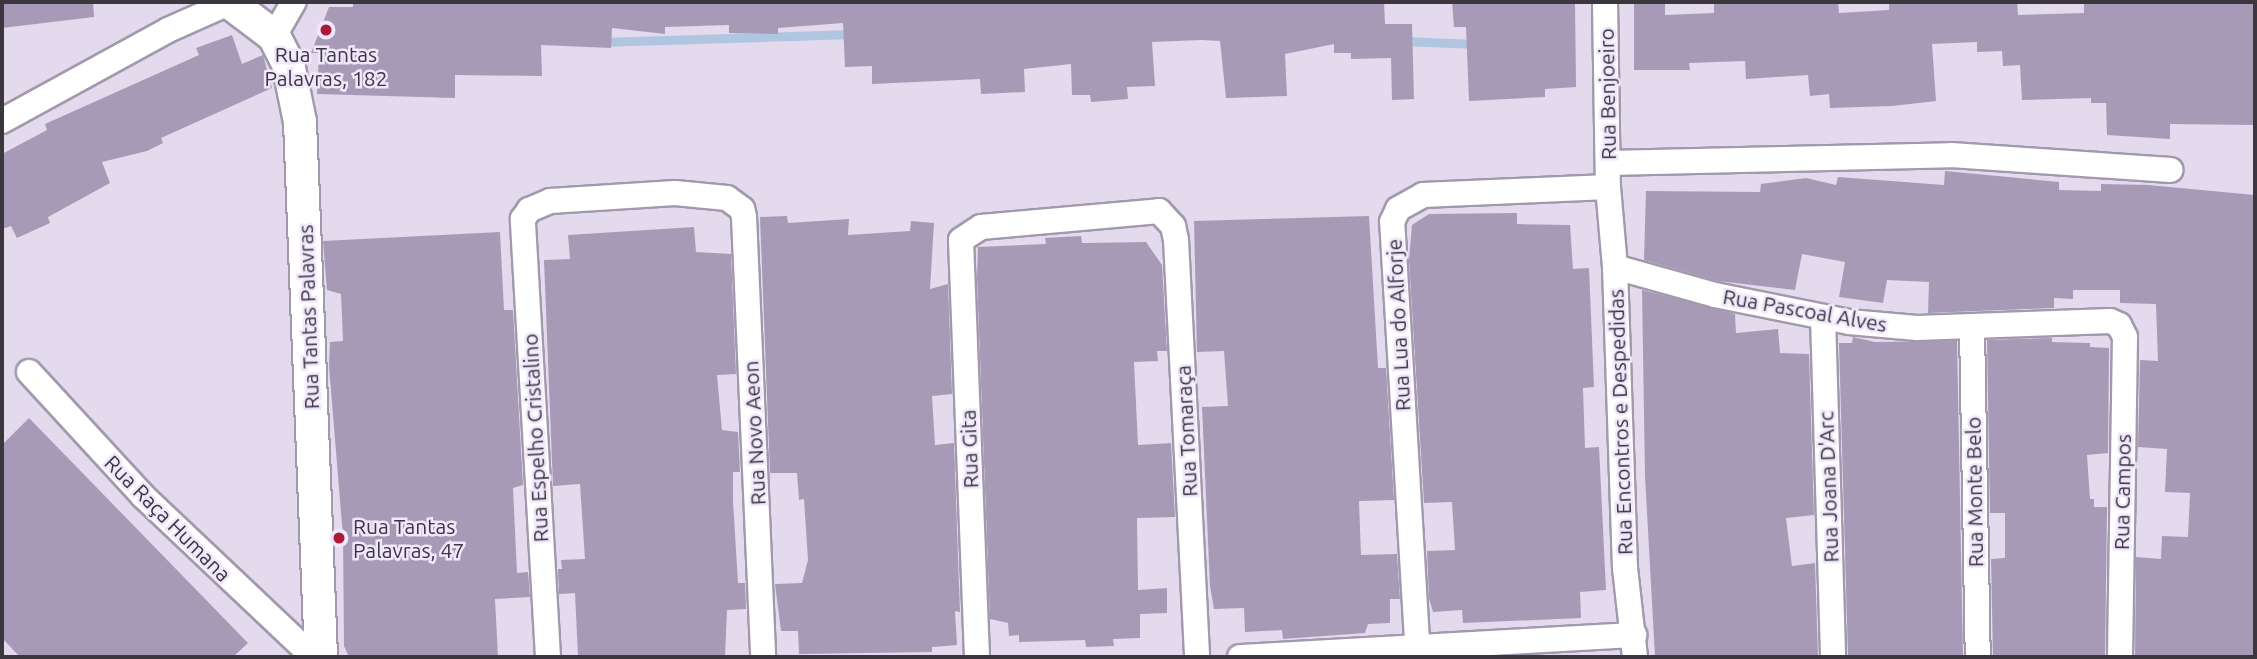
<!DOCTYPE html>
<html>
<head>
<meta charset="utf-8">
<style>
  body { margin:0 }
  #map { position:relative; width:2257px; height:659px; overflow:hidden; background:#e3daee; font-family:Ubuntu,sans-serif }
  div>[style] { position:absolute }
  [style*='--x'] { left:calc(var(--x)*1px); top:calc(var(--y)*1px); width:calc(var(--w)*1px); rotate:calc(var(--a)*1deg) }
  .stream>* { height:9px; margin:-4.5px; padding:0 4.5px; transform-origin:4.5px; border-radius:4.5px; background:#b0c6e0 }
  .building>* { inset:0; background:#a79ab7 }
  .roads { filter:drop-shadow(2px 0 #a299ac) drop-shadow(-2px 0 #a299ac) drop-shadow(0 2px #a299ac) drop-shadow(0 -2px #a299ac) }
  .minor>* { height:24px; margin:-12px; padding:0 12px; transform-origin:12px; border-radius:12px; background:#fff }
  .tertiary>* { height:32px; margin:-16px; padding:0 16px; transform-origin:16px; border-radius:16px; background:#fff }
  .dots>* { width:19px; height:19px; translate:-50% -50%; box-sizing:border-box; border:4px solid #f0e7fc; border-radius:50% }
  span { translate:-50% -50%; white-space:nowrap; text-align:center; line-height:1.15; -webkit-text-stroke:5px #f0e7fc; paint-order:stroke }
  .poi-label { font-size:21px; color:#3b373f }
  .left { translate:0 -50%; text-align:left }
  .street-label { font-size:21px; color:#3b373f }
  .frame { position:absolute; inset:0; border:4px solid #3b373f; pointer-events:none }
</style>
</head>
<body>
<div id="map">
  <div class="stream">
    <i style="--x:1402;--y:41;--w:74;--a:2.3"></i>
    <i style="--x:601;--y:42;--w:252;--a:-1.8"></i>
  </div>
  <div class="building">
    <i style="clip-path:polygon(2px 2px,93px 2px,94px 17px,2px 28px)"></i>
    <i style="clip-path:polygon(353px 2px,1384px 2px,1385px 24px,1412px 24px,1414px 99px,1392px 100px,1391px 58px,1351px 59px,1351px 53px,1334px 53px,1334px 44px,1285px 54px,1287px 96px,1226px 98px,1220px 41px,1201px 40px,1152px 42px,1155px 86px,1127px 87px,1128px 99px,1091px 102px,1090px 95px,1072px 95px,1071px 64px,1024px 69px,1025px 92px,981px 94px,980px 79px,872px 84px,872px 66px,845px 67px,843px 23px,778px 28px,778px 34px,729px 33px,729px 25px,665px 27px,665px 34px,612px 28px,611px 48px,541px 45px,542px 76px,455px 75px,455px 98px,317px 94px,319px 53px,311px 53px,329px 7px,353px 7px)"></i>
    <i style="clip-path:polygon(1452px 2px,1575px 2px,1576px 87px,1545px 89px,1545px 97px,1469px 101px,1466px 27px,1454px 27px)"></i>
    <i style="clip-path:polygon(1634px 2px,1665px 2px,1665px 15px,1714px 13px,1714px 2px,1838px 2px,1839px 13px,1889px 10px,1889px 2px,2017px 2px,2018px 15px,2084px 13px,2084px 2px,2255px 2px,2255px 125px,2170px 124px,2170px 139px,2107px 135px,2106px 103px,2091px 103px,2091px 98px,2022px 100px,2020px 65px,2003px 66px,2002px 51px,1977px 52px,1977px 42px,1932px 44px,1936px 101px,1892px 106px,1830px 108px,1829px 94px,1810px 96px,1808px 75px,1746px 79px,1745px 61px,1689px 63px,1690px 70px,1634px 70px)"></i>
    <i style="clip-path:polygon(232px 35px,242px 64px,263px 55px,272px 88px,161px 138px,163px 143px,147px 151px,102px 162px,110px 183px,48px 217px,50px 223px,17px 238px,11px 226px,2px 229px,2px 154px,47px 130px,45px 124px,199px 55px,196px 48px)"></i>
    <i style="clip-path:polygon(1945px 171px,2059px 182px,2059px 190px,2101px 191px,2101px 184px,2148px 185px,2255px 195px,2255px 657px,2135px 657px,2136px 557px,2161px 559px,2162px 536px,2188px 537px,2190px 493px,2165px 492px,2167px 449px,2138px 447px,2140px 360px,2158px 361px,2156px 304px,2120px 303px,2120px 290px,2073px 290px,2073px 299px,2054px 298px,2054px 308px,1928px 313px,1929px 282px,1887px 280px,1883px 303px,1839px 297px,1845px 262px,1802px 254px,1795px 290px,1718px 281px,1644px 260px,1646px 191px,1760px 192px,1761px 184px,1806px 178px,1836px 185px,1838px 177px,1944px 185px)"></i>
    <i style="clip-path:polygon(1517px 213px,1517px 224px,1570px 225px,1573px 269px,1589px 268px,1594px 387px,1583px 388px,1585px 448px,1599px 447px,1606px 590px,1580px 592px,1581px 618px,1463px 623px,1462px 610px,1433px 612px,1429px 598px,1427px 551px,1455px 550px,1452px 502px,1424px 503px,1409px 260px,1412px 225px,1429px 214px)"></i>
    <i style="clip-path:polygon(787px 216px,788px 223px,849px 219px,848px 235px,910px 231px,911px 221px,934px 223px,930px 289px,948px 284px,952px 394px,932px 396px,935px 445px,954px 443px,960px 612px,955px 611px,957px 645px,932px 647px,932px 652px,799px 654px,798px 631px,781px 631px,775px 584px,802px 583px,808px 560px,804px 499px,799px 500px,797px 473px,770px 473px,760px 217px)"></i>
    <i style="clip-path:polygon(1369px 216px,1378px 368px,1386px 368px,1394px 500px,1359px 501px,1361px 555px,1397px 554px,1400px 599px,1390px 599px,1390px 623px,1368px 624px,1365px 633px,1283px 639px,1282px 630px,1245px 632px,1244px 608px,1214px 609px,1210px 586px,1202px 407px,1228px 406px,1224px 351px,1197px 352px,1194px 221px)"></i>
    <i style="clip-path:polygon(694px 227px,696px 252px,731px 254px,736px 374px,717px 375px,722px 430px,738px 432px,740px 472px,733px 472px,733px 501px,738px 583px,745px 583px,746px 609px,727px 610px,725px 657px,578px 657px,575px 593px,559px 594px,558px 569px,562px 569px,561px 560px,585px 559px,580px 484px,553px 486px,544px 260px,570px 259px,568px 235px)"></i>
    <i style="clip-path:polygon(500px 232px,504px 310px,513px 310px,523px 485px,513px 488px,517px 573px,528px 572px,530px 597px,495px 599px,498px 657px,349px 657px,344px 646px,343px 537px,329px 366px,330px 342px,343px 341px,341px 294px,327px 290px,323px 241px)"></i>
    <i style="clip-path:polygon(1081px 236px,1082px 243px,1146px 242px,1162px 265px,1167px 351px,1157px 351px,1158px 361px,1134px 362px,1138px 445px,1171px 443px,1175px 517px,1137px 518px,1138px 590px,1167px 588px,1167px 613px,1140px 614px,1140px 638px,1113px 639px,1114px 646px,1086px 647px,1085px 640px,1019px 642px,1019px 635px,1009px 636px,1008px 623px,990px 619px,977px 277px,978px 247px,1046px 244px,1045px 238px)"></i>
    <i style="clip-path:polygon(1642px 290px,1735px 314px,1736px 333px,1778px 329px,1780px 353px,1809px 354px,1814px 515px,1786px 518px,1792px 566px,1815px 563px,1818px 657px,1655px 657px,1645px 476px)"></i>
    <i style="clip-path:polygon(1853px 337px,1875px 342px,1957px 341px,1963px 657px,1848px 657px,1839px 343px,1852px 343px)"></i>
    <i style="clip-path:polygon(2052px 338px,2052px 342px,2090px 343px,2090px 347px,2109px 348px,2108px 453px,2087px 455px,2090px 499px,2094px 499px,2094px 507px,2107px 507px,2105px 657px,1993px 657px,1991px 559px,2005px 558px,2005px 513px,1990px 513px,1987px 340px)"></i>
    <i style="clip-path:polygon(29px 418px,248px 643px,233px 657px,20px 657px,2px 638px,2px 445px)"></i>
  </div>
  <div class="roads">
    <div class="minor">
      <i style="--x:1605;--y:2;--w:185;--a:89.1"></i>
      <i style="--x:1608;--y:187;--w:80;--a:85"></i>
      <i style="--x:1615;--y:267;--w:301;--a:88.1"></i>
      <i style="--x:1625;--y:568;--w:90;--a:83.6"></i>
      <i style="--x:274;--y:36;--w:39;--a:-60"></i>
      <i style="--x:2;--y:121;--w:189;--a:-28.7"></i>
      <i style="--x:168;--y:30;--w:67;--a:-23.9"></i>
      <i style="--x:1608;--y:163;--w:343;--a:-1.3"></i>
      <i style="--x:1951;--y:155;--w:220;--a:3.9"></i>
      <i style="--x:1615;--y:267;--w:104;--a:15.6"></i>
      <i style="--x:1715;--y:295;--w:137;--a:11.4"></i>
      <i style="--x:1849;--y:322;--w:68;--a:5"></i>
      <i style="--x:1917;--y:328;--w:193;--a:-2.1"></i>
      <i style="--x:2110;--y:321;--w:10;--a:24"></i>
      <i style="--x:2119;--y:325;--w:13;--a:63"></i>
      <i style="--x:2125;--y:337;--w:320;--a:90.9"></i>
      <i style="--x:1823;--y:317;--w:340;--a:88.3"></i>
      <i style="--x:1972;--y:326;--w:331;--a:89"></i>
      <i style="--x:29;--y:372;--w:168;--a:47.4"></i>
      <i style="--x:143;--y:496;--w:234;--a:43.4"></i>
      <i style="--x:548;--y:657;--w:439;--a:-93.3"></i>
      <i style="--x:523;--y:219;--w:11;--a:-56"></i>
      <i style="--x:529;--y:210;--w:23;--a:-23"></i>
      <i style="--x:550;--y:201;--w:125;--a:-3.7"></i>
      <i style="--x:675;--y:193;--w:52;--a:5.5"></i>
      <i style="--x:727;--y:198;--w:19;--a:36"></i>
      <i style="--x:742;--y:209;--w:8;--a:76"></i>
      <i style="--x:744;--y:217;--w:440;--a:87.5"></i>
      <i style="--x:977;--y:657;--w:417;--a:-92.2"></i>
      <i style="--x:961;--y:240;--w:24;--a:-33"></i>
      <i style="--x:981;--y:227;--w:179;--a:-5.1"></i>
      <i style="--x:1159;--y:211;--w:21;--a:47"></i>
      <i style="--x:1173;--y:226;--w:14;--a:78"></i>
      <i style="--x:1176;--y:240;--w:418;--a:87.1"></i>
      <i style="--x:1240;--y:657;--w:395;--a:-3.2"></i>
      <i style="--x:1418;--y:657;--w:436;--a:-93.4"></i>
      <i style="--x:1392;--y:222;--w:14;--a:-65"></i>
      <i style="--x:1398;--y:209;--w:29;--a:-29"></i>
      <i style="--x:1423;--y:195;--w:185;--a:-2.5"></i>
    </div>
    <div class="tertiary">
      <i style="--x:229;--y:2;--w:56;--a:37.1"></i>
      <i style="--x:274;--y:36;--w:30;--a:63"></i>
      <i style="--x:288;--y:63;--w:60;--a:78.5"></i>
      <i style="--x:300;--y:122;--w:535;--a:87.75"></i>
    </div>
  </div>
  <div class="dots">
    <i style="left:326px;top:30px;background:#ae1935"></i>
    <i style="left:339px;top:538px;background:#ae1935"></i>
  </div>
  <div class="poi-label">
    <span style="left:326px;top:66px">Rua Tantas<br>Palavras, 182</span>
    <span class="left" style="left:353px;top:538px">Rua Tantas<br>Palavras, 47</span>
  </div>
  <div class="street-label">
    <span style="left:1607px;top:94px;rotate:-91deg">Rua Benjoeiro</span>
    <span style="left:1805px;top:310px;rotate:10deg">Rua Pascoal Alves</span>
    <span style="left:308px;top:317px;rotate:-92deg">Rua Tantas Palavras</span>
    <span style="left:1398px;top:325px;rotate:-93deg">Rua Lua do Alforje</span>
    <span style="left:1620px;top:422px;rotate:-92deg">Rua Encontros e Despedidas</span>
    <span style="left:1186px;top:431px;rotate:-93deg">Rua Tomaraça</span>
    <span style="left:754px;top:433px;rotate:-93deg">Rua Novo Aeon</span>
    <span style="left:535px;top:438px;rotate:-93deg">Rua Espelho Cristalino</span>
    <span style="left:969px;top:449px;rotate:-92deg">Rua Gita</span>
    <span style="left:1828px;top:487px;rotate:-92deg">Rua Joana D'Arc</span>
    <span style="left:1974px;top:492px;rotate:-91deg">Rua Monte Belo</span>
    <span style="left:2122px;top:492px;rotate:-89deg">Rua Campos</span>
    <span style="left:168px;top:518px;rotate:45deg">Rua Raça Humana</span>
  </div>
  <div class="frame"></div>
</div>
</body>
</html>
